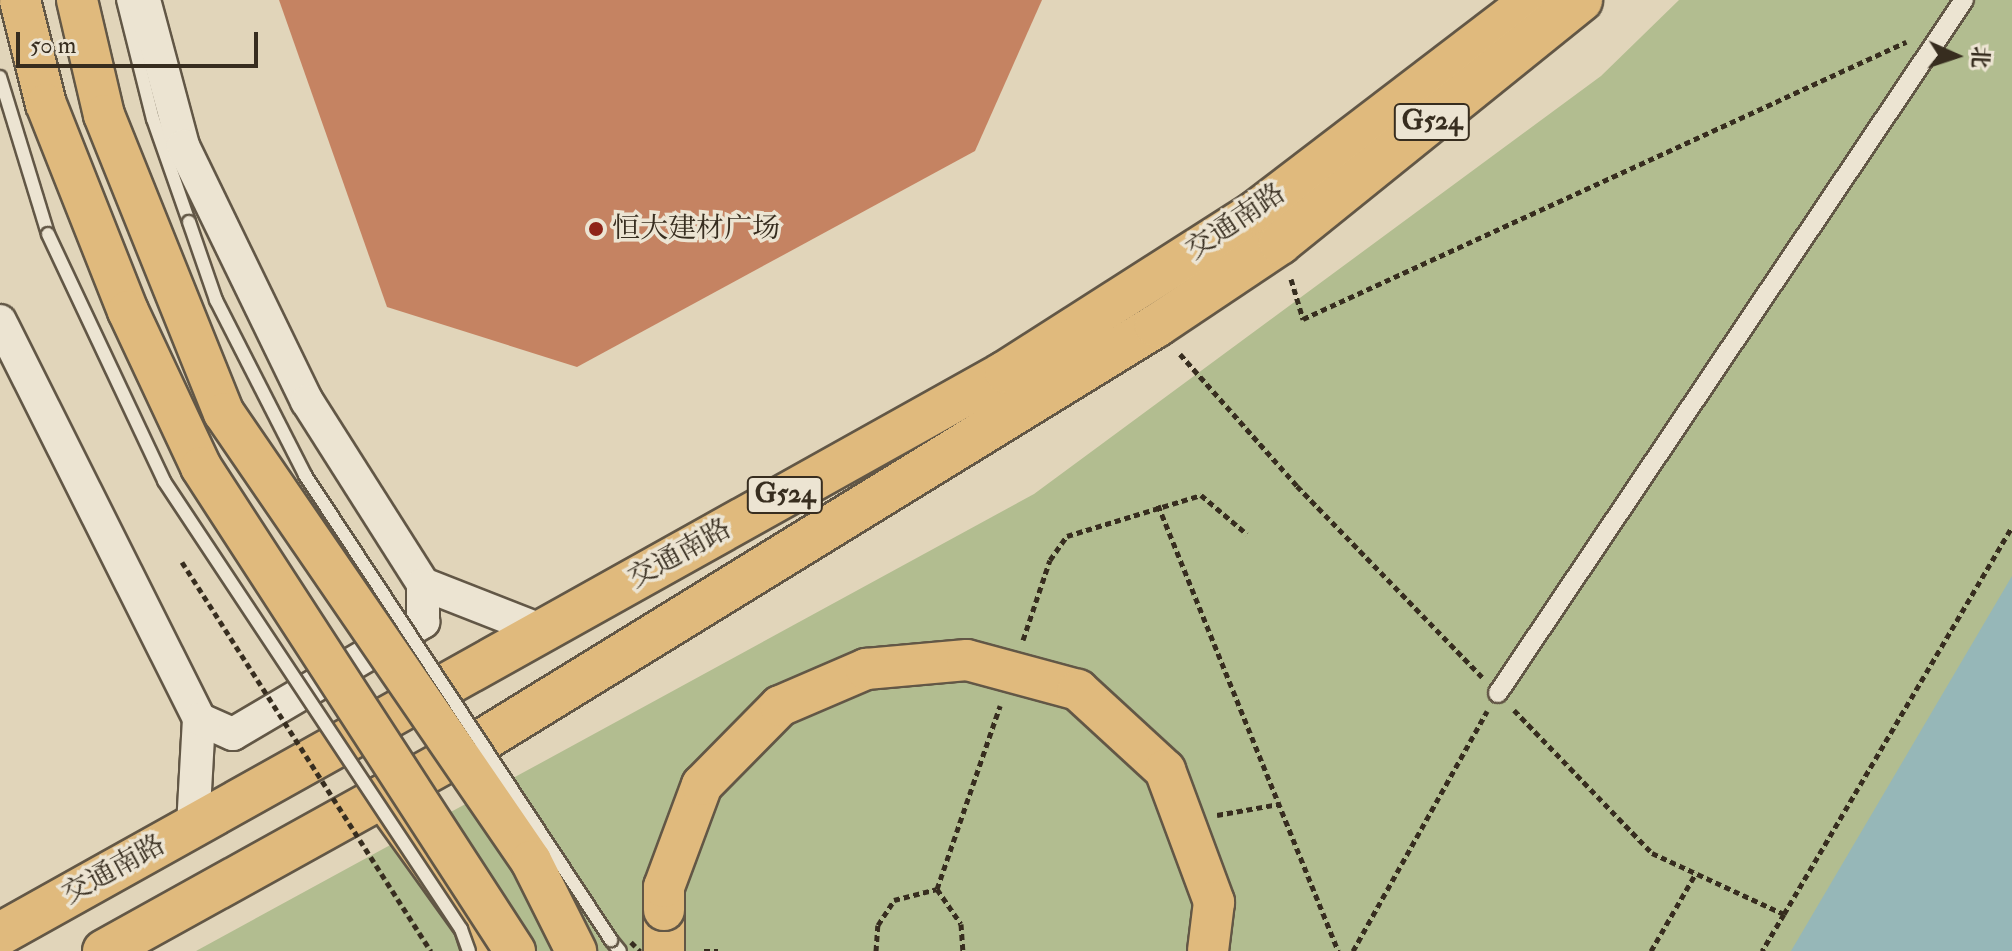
<!DOCTYPE html>
<html>
<head>
<meta charset="utf-8">
<style>
  body { margin:0 }
  #map { position:relative; width:2012px; height:951px; overflow:hidden; background:#e1d5ba; font-family:"IM FELL Double Pica","Noto Serif SC",serif }
  div>[style] { position:absolute }
  [style*='--x'] { left:calc(var(--x)*1px); top:calc(var(--y)*1px); width:calc(var(--w)*1px); rotate:calc(var(--a)*1deg) }
  .green>* { inset:0; background:#b2bd90 }
  .water>* { inset:0; background:#96b7b8 }
  .building>* { inset:0; background:#c58362 }
  .path>* { height:5px; margin-top:-2.5px; transform-origin:0; background:repeating-linear-gradient(90deg,#372d1f 0 6px,transparent 0 10px) }
  .roads { filter:drop-shadow(2px 0 #625746) drop-shadow(-2px 0 #625746) drop-shadow(0 2px #625746) drop-shadow(0 -2px #625746) }
  .service>* { height:12px; margin:-6px; padding:0 6px; transform-origin:6px; border-radius:6px; background:#ece4d2 }
  .pedestrian>* { height:18px; margin:-9px; padding:0 9px; transform-origin:9px; border-radius:9px; background:#ece4d2 }
  .tertiary>* { height:32px; margin:-16px; padding:0 16px; transform-origin:16px; border-radius:16px; background:#ece4d2 }
  .primary>* { height:40px; margin:-20px; padding:0 20px; transform-origin:20px; border-radius:20px; background:#e0ba7d }
  .trunk>* { height:42px; margin:-21px; padding:0 21px; transform-origin:21px; border-radius:21px; background:#e0ba7d }
  .path-bridge>* { height:5px; margin-top:-2.5px; transform-origin:0; background:repeating-linear-gradient(90deg,#372d1f 0 6px,transparent 0 10px) }
  .bridges { filter:drop-shadow(2px 0 #625746) drop-shadow(-2px 0 #625746) drop-shadow(0 2px #625746) drop-shadow(0 -2px #625746) }
  .service-bridge>* { height:12px; margin:-6px; padding:0 6px; transform-origin:6px; border-radius:6px; background:#ece4d2 }
  .primary-bridge>* { height:40px; margin:-20px; padding:0 20px; transform-origin:20px; border-radius:20px; background:#e0ba7d }
  .dots>* { width:22px; height:22px; translate:-50% -50%; box-sizing:border-box; border:4px solid #ece4d2; border-radius:50% }
  span { translate:-50% -50%; white-space:nowrap; text-align:center; line-height:1.15; -webkit-text-stroke:7px #ece4d2; paint-order:stroke }
  .shield-label span { padding:2px 6px; background:#ece4d2; border:2px solid; border-radius:6px; -webkit-text-stroke-width:0 }
  .shield-label { font-size:26px; color:#372d1f; font-weight:700 }
  .street-label { font-size:28px; color:#372d1f }
  .poi-label { font-size:28px; color:#372d1f }
  .left { translate:0 -50%; text-align:left }
  .north { position:absolute; left:1916px; top:16px; width:80px; height:80px; -webkit-text-stroke:6px #ece4d2; paint-order:stroke; rotate:93deg; font-size:22px; font-weight:700; line-height:32px; text-align:center; color:#372d1f }
  .north::after { content:''; display:block; margin:auto; width:28px; height:36px; background:#372d1f; clip-path:polygon(50% 0,100% 100%,50% 72%,0 100%) }
  .scale { position:absolute; left:16px; top:32px; width:242px; height:36px; box-sizing:border-box; border:4px solid #372d1f; border-top:0; padding-left:10px; font-size:24px; line-height:28px; white-space:nowrap; color:#372d1f; -webkit-text-stroke:6px #ece4d2; paint-order:stroke }
</style>
</head>
<body>
<div id="map">
  <div class="green">
    <i style="clip-path:polygon(1679px 0,2012px 0,2012px 621px,1803px 951px,196px 951px,1034px 494px,1601px 76px)"></i>
  </div>
  <div class="water">
    <i style="clip-path:polygon(2012px 576px,2012px 951px,1791px 951px)"></i>
  </div>
  <div class="building">
    <i style="clip-path:polygon(279px 0,1042px 0,975px 151px,577px 367px,387px 307px)"></i>
  </div>
  <div class="path">
    <i style="--x:1291;--y:279;--w:42;--a:73.3"></i>
    <i style="--x:1303;--y:319;--w:664;--a:-24.67"></i>
    <i style="--x:1180;--y:354;--w:176;--a:48.4"></i>
    <i style="--x:1297;--y:486;--w:266;--a:45.9"></i>
    <i style="--x:1158;--y:505;--w:481;--a:68"></i>
    <i style="--x:1023;--y:640;--w:84;--a:-71.4"></i>
    <i style="--x:1050;--y:560;--w:29;--a:-55"></i>
    <i style="--x:1067;--y:536;--w:140;--a:-17"></i>
    <i style="--x:1201;--y:495;--w:60;--a:40.3"></i>
    <i style="--x:1514;--y:710;--w:199;--a:46"></i>
    <i style="--x:1652;--y:853;--w:145;--a:24.8"></i>
    <i style="--x:1784;--y:914;--w:43;--a:120.7"></i>
    <i style="--x:1217;--y:815;--w:63;--a:-10.1"></i>
    <i style="--x:937;--y:889;--w:194;--a:-71"></i>
    <i style="--x:937;--y:889;--w:42;--a:55.6"></i>
    <i style="--x:961;--y:924;--w:27;--a:86"></i>
    <i style="--x:1784;--y:914;--w:449;--a:-59.5"></i>
    <i style="--x:704;--y:951;--w:14;--a:0"></i>
    <i style="--x:876;--y:951;--w:26;--a:-86"></i>
    <i style="--x:878;--y:925;--w:30;--a:-57"></i>
    <i style="--x:894;--y:900;--w:44;--a:-14.3"></i>
    <i style="--x:1353;--y:951;--w:275;--a:-60.8"></i>
    <i style="--x:1651;--y:951;--w:90;--a:-60"></i>
  </div>
  <div class="roads">
    <div class="service">
      <i style="--x:123;--y:0;--w:123;--a:75.9"></i>
      <i style="--x:153;--y:119;--w:109;--a:70.7"></i>
      <i style="--x:0;--y:77;--w:164;--a:73"></i>
      <i style="--x:611;--y:940;--w:14;--a:51"></i>
    </div>
    <div class="pedestrian">
      <i style="--x:1498;--y:693;--w:835;--a:-56.08"></i>
    </div>
    <div class="tertiary">
      <i style="--x:144;--y:0;--w:151;--a:75"></i>
      <i style="--x:183;--y:146;--w:284;--a:64.1"></i>
      <i style="--x:307;--y:401;--w:217;--a:57.6"></i>
      <i style="--x:423;--y:584;--w:129;--a:21.4"></i>
      <i style="--x:0;--y:321;--w:445;--a:63.4"></i>
      <i style="--x:199;--y:719;--w:108;--a:93.2"></i>
      <i style="--x:199;--y:719;--w:37;--a:24"></i>
      <i style="--x:233;--y:734;--w:221;--a:-30.5"></i>
      <i style="--x:423;--y:622;--w:38;--a:-90"></i>
    </div>
    <div class="primary">
      <i style="--x:382;--y:796;--w:158;--a:54.3"></i>
      <i style="--x:474;--y:924;--w:28;--a:72"></i>
      <i style="--x:664;--y:910;--w:41;--a:90"></i>
    </div>
    <div class="trunk">
      <i style="--x:0;--y:934;--w:1152;--a:-29.19"></i>
      <i style="--x:1006;--y:372;--w:297;--a:-32.6"></i>
      <i style="--x:1256;--y:212;--w:349;--a:-37.4"></i>
      <i style="--x:104;--y:951;--w:424;--a:-29"></i>
      <i style="--x:475;--y:745;--w:800;--a:-31.6"></i>
      <i style="--x:1156;--y:326;--w:149;--a:-33.8"></i>
      <i style="--x:1280;--y:243;--w:387;--a:-38.9"></i>
    </div>
  </div>
  <div class="path-bridge">
    <i style="--x:182;--y:562;--w:462;--a:57.4"></i>
    <i style="--x:631;--y:942;--w:13;--a:45"></i>
  </div>
  <div class="bridges">
    <div class="service-bridge">
      <i style="--x:189;--y:222;--w:83;--a:70.9"></i>
      <i style="--x:216;--y:300;--w:196;--a:63"></i>
      <i style="--x:305;--y:475;--w:557;--a:56.65"></i>
      <i style="--x:48;--y:234;--w:273;--a:64.8"></i>
      <i style="--x:164;--y:481;--w:538;--a:56.46"></i>
      <i style="--x:461;--y:929;--w:23;--a:70"></i>
    </div>
    <div class="primary-bridge">
      <i style="--x:20;--y:0;--w:107;--a:76"></i>
      <i style="--x:46;--y:104;--w:223;--a:68.4"></i>
      <i style="--x:128;--y:311;--w:172;--a:64.9"></i>
      <i style="--x:201;--y:467;--w:577;--a:57.03"></i>
      <i style="--x:77;--y:0;--w:118;--a:76.8"></i>
      <i style="--x:104;--y:115;--w:321;--a:68.1"></i>
      <i style="--x:224;--y:413;--w:543;--a:55.58"></i>
      <i style="--x:531;--y:861;--w:101;--a:63.4"></i>
      <i style="--x:664;--y:910;--w:23;--a:-90"></i>
      <i style="--x:664;--y:887;--w:109;--a:-69.6"></i>
      <i style="--x:702;--y:785;--w:111;--a:-45.4"></i>
      <i style="--x:780;--y:706;--w:94;--a:-23.3"></i>
      <i style="--x:866;--y:669;--w:101;--a:-5.1"></i>
      <i style="--x:967;--y:660;--w:115;--a:15.1"></i>
      <i style="--x:1078;--y:690;--w:118;--a:42.6"></i>
      <i style="--x:1165;--y:770;--w:141;--a:69.6"></i>
      <i style="--x:1214;--y:902;--w:49;--a:97"></i>
    </div>
  </div>
  <div class="dots">
    <i style="left:596px;top:229px;background:#8f2418"></i>
  </div>
  <div class="shield-label">
    <span style="left:1432px;top:122px">G524</span>
    <span style="left:785px;top:495px">G524</span>
  </div>
  <div class="street-label">
    <span style="left:1236px;top:222px;rotate:-34deg">交通南路</span>
    <span style="left:680px;top:554px;rotate:-29deg">交通南路</span>
    <span style="left:114px;top:870px;rotate:-29deg">交通南路</span>
  </div>
  <div class="poi-label">
    <span class="left" style="left:612px;top:229px">恒大建材广场</span>
  </div>
  <div class="north">北</div>
  <div class="scale">50 m</div>
</div>
</body>
</html>
